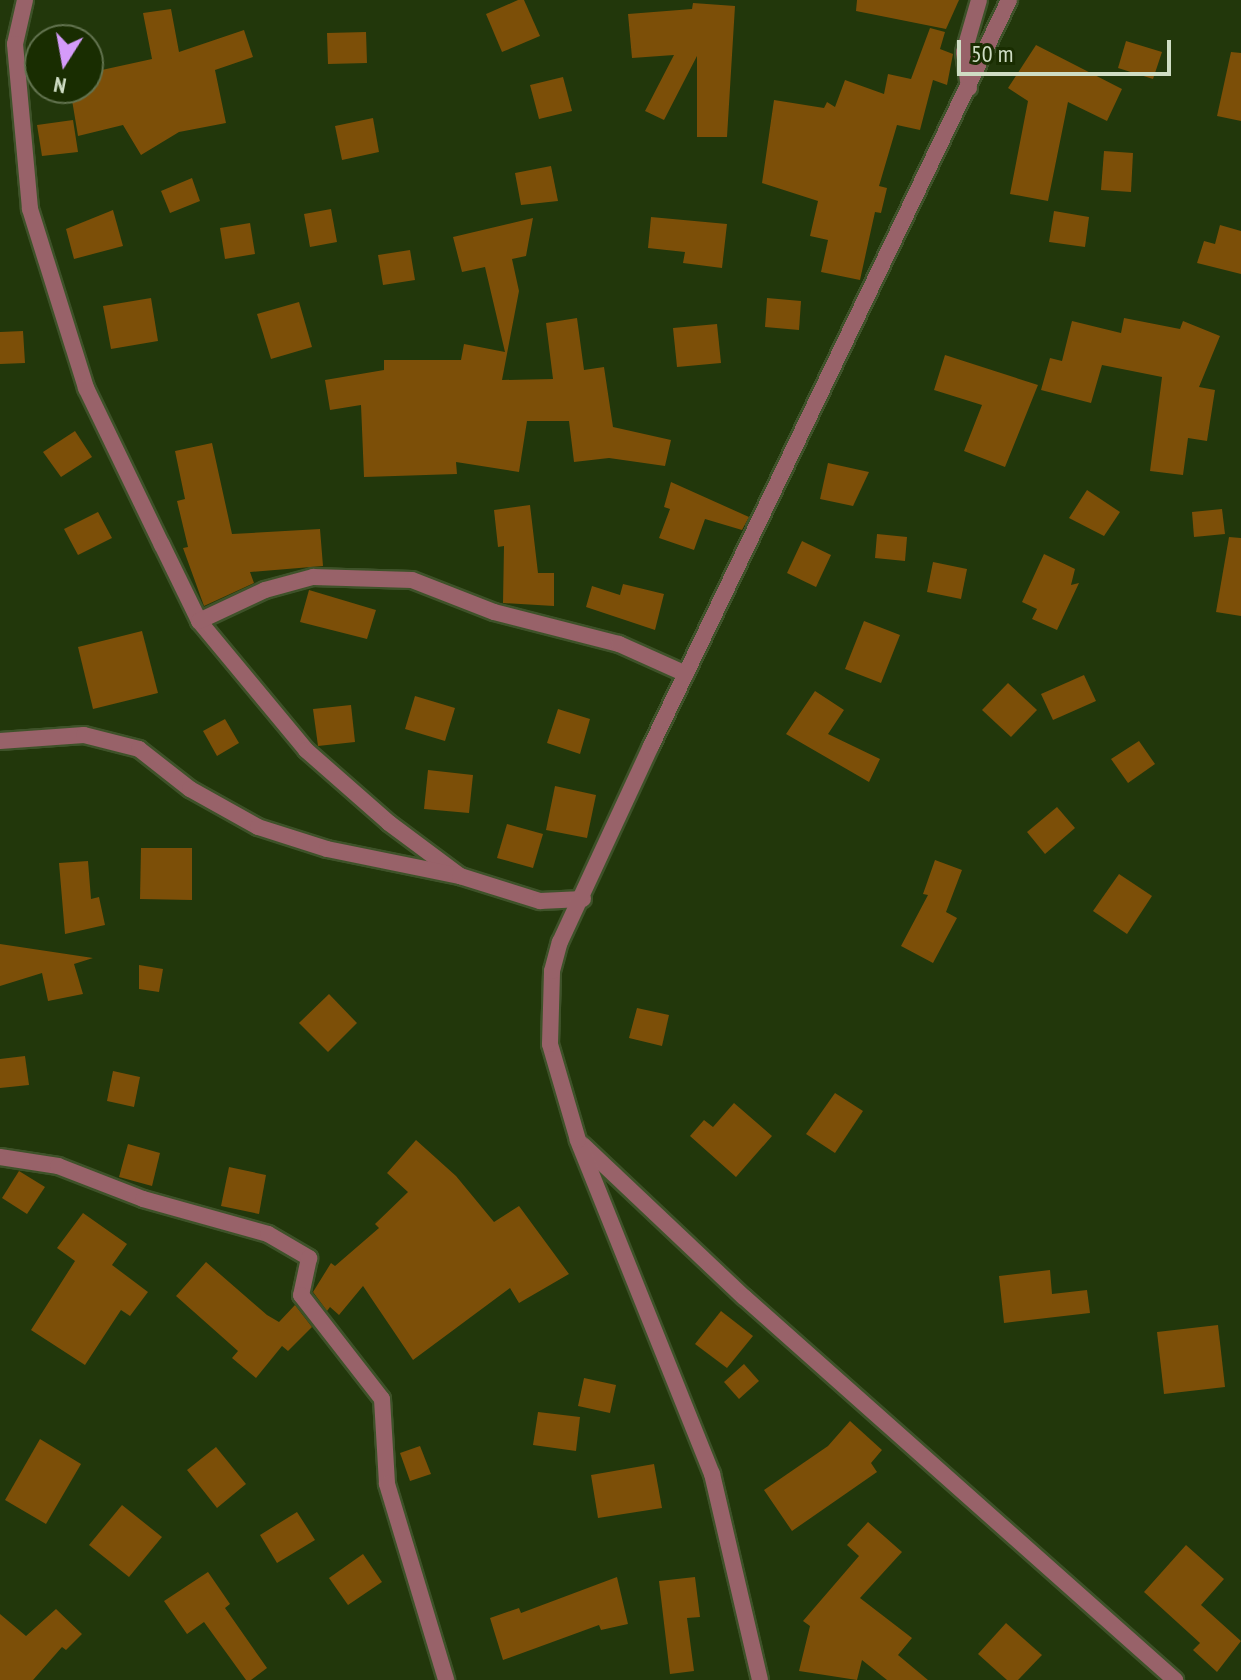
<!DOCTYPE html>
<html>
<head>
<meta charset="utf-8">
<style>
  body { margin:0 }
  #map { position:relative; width:1241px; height:1680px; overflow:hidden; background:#22370b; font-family:"PT Sans Narrow",sans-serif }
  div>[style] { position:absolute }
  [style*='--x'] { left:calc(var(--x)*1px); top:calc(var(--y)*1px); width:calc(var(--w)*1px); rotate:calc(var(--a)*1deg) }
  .building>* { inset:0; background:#7c4f08 }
  .roads { filter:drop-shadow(2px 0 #3e5229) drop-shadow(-2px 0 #3e5229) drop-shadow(0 2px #3e5229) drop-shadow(0 -2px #3e5229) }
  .minor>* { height:16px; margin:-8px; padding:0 8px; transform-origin:8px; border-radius:8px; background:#986269 }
  .tertiary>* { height:16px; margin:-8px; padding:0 8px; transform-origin:8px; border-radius:8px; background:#986269 }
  span { translate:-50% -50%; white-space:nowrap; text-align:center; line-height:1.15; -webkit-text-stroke:6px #192d01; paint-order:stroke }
  .north { position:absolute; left:24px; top:24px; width:80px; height:80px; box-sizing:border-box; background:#192d01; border:2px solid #62734f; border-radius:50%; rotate:191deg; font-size:22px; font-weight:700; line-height:32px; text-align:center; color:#cfddc4 }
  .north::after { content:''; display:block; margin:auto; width:28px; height:36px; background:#d59bfa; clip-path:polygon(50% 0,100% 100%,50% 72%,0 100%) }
  .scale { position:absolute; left:957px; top:40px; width:214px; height:36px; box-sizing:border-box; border:4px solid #cfddc4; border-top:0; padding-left:10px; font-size:24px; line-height:28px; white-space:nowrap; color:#cfddc4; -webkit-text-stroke:6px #192d01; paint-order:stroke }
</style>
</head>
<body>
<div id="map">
  <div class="building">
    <i style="clip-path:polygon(518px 0,524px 0,540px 36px,502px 52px,486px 14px)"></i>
    <i style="clip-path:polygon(857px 0,959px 0,946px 29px,856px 11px)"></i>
    <i style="clip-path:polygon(693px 3px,735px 6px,727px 137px,697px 137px,697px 56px,664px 120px,645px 111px,674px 55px,632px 58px,628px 14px,692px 9px)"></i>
    <i style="clip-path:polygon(171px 9px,179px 52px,244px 30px,253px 57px,215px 70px,226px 123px,179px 132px,141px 155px,123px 125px,78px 136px,70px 88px,88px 88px,88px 73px,152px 59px,143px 13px)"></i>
    <i style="clip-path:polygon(930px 28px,945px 32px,940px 49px,953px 54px,947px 85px,933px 80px,920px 130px,897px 125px,879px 186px,887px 188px,881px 213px,875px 212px,860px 280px,821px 272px,828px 240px,810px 236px,818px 201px,762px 183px,774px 100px,824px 108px,827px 102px,835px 107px,845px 80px,884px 94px,888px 74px,911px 79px)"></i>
    <i style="clip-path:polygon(366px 32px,367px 63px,328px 64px,327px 33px)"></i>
    <i style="clip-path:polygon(1126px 41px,1162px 52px,1153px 79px,1118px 68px)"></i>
    <i style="clip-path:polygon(1036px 45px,1122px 89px,1107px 121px,1068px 102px,1048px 201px,1010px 194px,1028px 101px,1008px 88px)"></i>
    <i style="clip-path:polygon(1231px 52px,1241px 53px,1241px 121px,1217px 116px)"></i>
    <i style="clip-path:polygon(563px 77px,572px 111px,539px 119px,530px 85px)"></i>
    <i style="clip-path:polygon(373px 118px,379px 152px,342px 160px,335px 126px)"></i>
    <i style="clip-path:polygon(73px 120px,78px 152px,42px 156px,37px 125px)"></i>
    <i style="clip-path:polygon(1104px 151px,1133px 153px,1131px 192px,1101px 190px)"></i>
    <i style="clip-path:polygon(551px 166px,558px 201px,521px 205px,515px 173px)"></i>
    <i style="clip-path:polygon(192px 178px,200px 201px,170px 213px,161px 191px)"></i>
    <i style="clip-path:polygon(331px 209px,337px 242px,310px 247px,304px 214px)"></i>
    <i style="clip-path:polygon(113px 210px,123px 246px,74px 259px,66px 229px)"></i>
    <i style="clip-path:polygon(1054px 211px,1089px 217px,1085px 247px,1049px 242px)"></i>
    <i style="clip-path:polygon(651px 217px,727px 224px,722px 268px,683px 263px,685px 252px,648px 248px)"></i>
    <i style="clip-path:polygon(533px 218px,526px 256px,512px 259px,519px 291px,502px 380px,553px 379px,546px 323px,577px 318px,584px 370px,604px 367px,613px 427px,671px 440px,665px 466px,609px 458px,574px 462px,569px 421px,527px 421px,519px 472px,456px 462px,457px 474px,364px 477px,361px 405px,330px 410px,325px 380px,384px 370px,384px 360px,461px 360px,464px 344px,505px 352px,485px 267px,462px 272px,453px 237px)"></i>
    <i style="clip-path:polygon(250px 223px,255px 254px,225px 259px,220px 228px)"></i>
    <i style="clip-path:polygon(1220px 225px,1241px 231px,1241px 274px,1197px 263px,1204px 241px,1215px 244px)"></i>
    <i style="clip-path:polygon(410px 250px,415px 280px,383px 285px,378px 255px)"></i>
    <i style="clip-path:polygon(151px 298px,158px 341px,111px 349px,103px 306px)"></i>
    <i style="clip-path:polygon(767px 298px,801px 301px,799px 330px,765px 327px)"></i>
    <i style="clip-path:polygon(299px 302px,312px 347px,271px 359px,257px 314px)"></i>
    <i style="clip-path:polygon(1124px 318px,1180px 329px,1183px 321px,1220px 336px,1199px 387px,1215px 390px,1207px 441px,1188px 438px,1183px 475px,1150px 471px,1162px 377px,1102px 365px,1091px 403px,1041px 390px,1050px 358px,1062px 361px,1072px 321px,1121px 333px)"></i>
    <i style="clip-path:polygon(717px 324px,721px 363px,677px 367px,673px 328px)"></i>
    <i style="clip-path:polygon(23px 331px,25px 363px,0 364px,0 332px)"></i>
    <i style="clip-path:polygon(945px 355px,1038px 385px,1005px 467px,964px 451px,982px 405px,934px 390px)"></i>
    <i style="clip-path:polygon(75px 431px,92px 457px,61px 477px,43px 452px)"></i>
    <i style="clip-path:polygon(212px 443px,232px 534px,320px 529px,323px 566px,250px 572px,254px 583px,204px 606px,183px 548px,188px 547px,177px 501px,185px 499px,175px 451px)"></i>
    <i style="clip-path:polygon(828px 463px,869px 472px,853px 506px,820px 499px)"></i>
    <i style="clip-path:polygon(671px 482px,749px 517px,742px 530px,705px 519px,694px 550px,659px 538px,670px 509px,664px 507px)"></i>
    <i style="clip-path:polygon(1087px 490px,1120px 512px,1104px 536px,1069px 518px)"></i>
    <i style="clip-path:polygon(530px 505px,538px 573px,554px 573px,554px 606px,503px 603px,504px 546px,498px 547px,494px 510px)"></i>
    <i style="clip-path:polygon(1222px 509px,1225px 534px,1194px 537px,1192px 512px)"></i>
    <i style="clip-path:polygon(98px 512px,112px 538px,78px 555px,64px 529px)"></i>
    <i style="clip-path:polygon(877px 534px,907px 537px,905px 561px,875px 558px)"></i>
    <i style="clip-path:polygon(1229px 537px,1241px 538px,1241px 616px,1216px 612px)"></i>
    <i style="clip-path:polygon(802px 541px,831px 555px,816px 587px,787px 573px)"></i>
    <i style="clip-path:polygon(1044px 554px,1075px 569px,1071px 585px,1079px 583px,1057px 630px,1032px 619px,1037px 609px,1022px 602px)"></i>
    <i style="clip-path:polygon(933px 562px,967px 569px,961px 599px,927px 592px)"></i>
    <i style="clip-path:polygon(623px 584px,664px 594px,655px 630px,586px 607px,592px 586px,620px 595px)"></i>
    <i style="clip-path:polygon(309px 590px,376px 610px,367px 639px,300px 622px)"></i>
    <i style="clip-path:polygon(864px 621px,900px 635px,881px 683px,845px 669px)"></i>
    <i style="clip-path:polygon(142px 631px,158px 693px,93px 709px,78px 647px)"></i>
    <i style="clip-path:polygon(1084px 675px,1096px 701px,1053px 720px,1041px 694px)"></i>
    <i style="clip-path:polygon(1008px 683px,1037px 710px,1011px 737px,982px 710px)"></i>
    <i style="clip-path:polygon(815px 691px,844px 710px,828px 734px,880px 759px,869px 782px,786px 734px)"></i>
    <i style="clip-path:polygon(415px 696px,455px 708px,445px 741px,405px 729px)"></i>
    <i style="clip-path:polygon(351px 705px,355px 742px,318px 746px,313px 709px)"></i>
    <i style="clip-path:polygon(558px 709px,590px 719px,580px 754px,547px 743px)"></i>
    <i style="clip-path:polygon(225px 719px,239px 743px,217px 756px,203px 731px)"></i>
    <i style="clip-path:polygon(1139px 741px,1155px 764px,1128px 783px,1111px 759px)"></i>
    <i style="clip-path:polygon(428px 770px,473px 775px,469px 813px,424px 809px)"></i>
    <i style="clip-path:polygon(555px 786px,596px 795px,587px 838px,546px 830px)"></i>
    <i style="clip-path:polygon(1057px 807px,1075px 828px,1045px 854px,1027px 832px)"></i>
    <i style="clip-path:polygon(507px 824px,543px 834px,533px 868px,497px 858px)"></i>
    <i style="clip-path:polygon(141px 848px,192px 848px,192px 900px,140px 899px)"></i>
    <i style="clip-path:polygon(935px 860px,962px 870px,946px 912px,957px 918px,933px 963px,901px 946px,928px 895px,923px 894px)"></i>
    <i style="clip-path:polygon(88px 861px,91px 899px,99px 897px,105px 925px,65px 934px,59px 863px)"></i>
    <i style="clip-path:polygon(1119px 874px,1152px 896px,1127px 934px,1093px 911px)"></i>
    <i style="clip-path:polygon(0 944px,93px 958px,74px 964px,83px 994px,48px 1001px,42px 973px,0 986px)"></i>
    <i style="clip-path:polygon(139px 965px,163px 969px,159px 992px,139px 989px)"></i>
    <i style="clip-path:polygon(329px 994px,357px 1023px,328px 1052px,299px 1023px)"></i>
    <i style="clip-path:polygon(637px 1008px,669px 1015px,662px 1046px,629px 1038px)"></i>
    <i style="clip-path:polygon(25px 1056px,29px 1085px,0 1088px,0 1059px)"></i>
    <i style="clip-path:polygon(113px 1071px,140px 1077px,134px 1107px,107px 1101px)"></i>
    <i style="clip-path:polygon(835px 1093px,863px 1111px,835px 1153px,806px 1134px)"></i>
    <i style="clip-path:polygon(734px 1103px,772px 1136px,736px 1177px,690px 1136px,704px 1120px,713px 1127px)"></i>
    <i style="clip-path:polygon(416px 1140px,456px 1176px,494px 1222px,519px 1206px,569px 1274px,519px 1303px,510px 1288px,413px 1360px,363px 1286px,339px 1315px,330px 1307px,327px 1311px,313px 1292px,331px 1263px,335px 1266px,379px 1228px,375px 1224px,408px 1192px,387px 1173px)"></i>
    <i style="clip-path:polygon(128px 1144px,160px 1153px,152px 1186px,119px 1177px)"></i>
    <i style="clip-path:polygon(229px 1167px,266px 1175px,259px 1214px,221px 1206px)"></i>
    <i style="clip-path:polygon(19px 1171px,45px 1187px,27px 1214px,2px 1198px)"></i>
    <i style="clip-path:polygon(83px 1213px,127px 1244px,112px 1265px,148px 1292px,130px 1316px,121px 1310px,85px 1365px,31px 1330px,75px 1261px,57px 1248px)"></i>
    <i style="clip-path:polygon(206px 1262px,267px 1315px,279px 1322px,295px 1305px,312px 1327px,288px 1351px,282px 1346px,256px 1378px,232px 1358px,238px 1351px,176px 1296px)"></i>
    <i style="clip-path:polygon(1050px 1270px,1052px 1294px,1087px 1290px,1090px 1313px,1004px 1323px,999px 1276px)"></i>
    <i style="clip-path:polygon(721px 1311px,753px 1336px,727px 1368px,695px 1344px)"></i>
    <i style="clip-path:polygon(1218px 1325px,1225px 1387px,1164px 1394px,1157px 1332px)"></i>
    <i style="clip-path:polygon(744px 1364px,759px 1381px,739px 1399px,724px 1382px)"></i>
    <i style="clip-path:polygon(584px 1378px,616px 1385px,610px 1413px,578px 1406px)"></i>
    <i style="clip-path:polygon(538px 1412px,580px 1417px,576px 1451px,533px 1445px)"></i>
    <i style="clip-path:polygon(850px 1421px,882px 1450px,871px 1463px,877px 1472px,792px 1531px,764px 1490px,828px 1446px)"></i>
    <i style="clip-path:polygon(40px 1439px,81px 1464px,46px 1524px,5px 1500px)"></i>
    <i style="clip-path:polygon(420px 1446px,431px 1474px,410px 1481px,400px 1453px)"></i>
    <i style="clip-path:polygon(216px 1447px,246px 1484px,217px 1508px,187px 1470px)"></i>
    <i style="clip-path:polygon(654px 1464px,662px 1508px,598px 1518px,591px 1475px)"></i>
    <i style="clip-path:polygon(122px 1505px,162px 1537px,129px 1577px,89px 1545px)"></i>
    <i style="clip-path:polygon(297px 1512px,315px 1540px,277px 1563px,260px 1535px)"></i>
    <i style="clip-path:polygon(868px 1522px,902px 1552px,860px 1598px,912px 1638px,898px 1655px,928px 1680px,887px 1680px,862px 1660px,857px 1680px,799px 1671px,810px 1626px,803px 1621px,859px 1556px,847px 1545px)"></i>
    <i style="clip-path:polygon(1186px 1545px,1224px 1579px,1201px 1605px,1241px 1641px,1217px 1672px,1193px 1650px,1200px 1643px,1144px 1592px)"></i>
    <i style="clip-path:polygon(363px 1554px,382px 1582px,348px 1605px,329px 1578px)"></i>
    <i style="clip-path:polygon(208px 1572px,230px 1604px,225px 1608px,267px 1668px,251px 1680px,246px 1680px,204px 1622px,187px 1634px,164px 1601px)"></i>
    <i style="clip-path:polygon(617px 1577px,628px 1624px,601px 1630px,599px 1625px,503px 1660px,490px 1618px,519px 1608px,521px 1613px)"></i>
    <i style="clip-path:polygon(695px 1577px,700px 1617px,687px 1618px,694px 1671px,670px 1674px,659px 1581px)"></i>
    <i style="clip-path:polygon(56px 1609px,82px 1634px,66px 1650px,62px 1647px,33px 1680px,0 1680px,0 1614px,26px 1636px)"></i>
    <i style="clip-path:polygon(1006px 1623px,1042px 1655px,1018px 1680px,1007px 1680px,978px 1654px)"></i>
  </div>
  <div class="roads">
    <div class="minor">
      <i style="--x:25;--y:0;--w:45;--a:102.8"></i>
      <i style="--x:15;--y:44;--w:166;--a:84.8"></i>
      <i style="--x:30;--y:209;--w:188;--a:72.6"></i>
      <i style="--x:86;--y:388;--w:174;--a:64.2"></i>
      <i style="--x:162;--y:545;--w:85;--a:64"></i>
      <i style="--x:199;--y:621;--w:168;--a:50.3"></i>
      <i style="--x:306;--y:750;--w:111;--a:41.3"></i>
      <i style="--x:389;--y:823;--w:89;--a:36.7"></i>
      <i style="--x:969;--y:88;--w:36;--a:-98"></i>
      <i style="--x:964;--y:52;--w:54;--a:-73.9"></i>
      <i style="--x:199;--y:621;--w:73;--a:-25.2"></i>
      <i style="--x:265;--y:590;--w:50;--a:-15.2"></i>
      <i style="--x:313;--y:577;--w:99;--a:1.7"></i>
      <i style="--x:412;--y:580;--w:88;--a:21.3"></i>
      <i style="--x:494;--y:612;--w:129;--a:14.4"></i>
      <i style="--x:619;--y:644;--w:73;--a:24.1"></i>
      <i style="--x:0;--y:741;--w:84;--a:-4.1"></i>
      <i style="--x:84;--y:735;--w:57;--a:14.3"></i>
      <i style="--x:139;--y:749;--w:65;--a:38.1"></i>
      <i style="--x:190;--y:789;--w:78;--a:29.2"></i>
      <i style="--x:258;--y:827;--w:72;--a:17.7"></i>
      <i style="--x:327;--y:849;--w:136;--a:11.5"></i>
      <i style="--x:460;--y:876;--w:84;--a:17.4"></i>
      <i style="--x:540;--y:901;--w:43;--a:-2.7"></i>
      <i style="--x:0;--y:1157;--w:59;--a:8.8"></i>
      <i style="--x:58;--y:1166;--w:91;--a:21.2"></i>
      <i style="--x:143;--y:1199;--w:130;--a:15.6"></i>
      <i style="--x:268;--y:1234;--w:48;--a:30.3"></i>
      <i style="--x:309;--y:1258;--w:38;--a:102"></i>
      <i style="--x:301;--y:1295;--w:132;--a:52.1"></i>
      <i style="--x:382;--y:1399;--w:85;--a:86.6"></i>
      <i style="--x:387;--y:1484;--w:205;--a:73.2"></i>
    </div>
    <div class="tertiary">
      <i style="--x:583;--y:1145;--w:221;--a:43.4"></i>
      <i style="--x:744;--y:1297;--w:577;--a:41.63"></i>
      <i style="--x:760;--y:1680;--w:212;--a:-103.1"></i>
      <i style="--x:712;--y:1474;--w:360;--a:-111.9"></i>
      <i style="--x:578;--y:1140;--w:100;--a:-106.3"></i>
      <i style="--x:550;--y:1044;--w:73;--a:-88.4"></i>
      <i style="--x:552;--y:971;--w:30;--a:-75"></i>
      <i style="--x:560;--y:942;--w:216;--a:-65.1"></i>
      <i style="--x:651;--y:746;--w:827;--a:-64.36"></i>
    </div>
  </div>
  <div class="north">N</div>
  <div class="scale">50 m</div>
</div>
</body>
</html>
